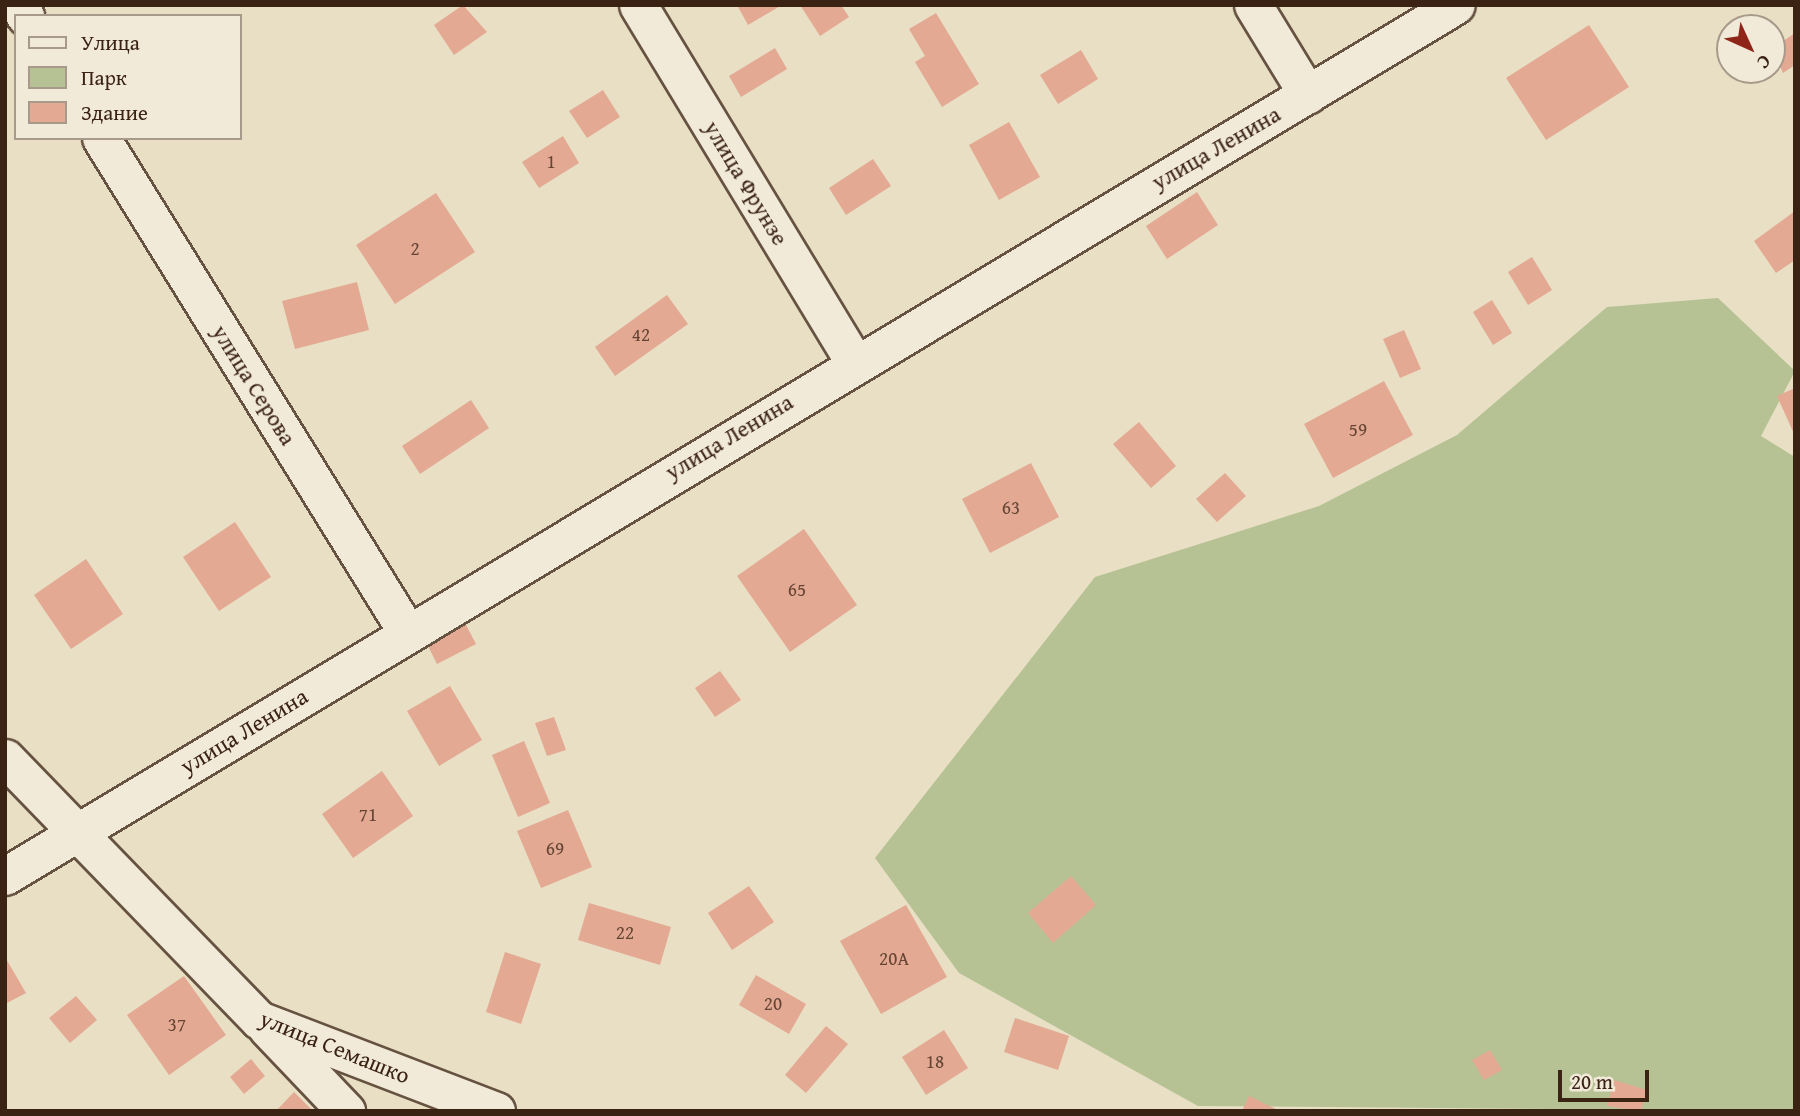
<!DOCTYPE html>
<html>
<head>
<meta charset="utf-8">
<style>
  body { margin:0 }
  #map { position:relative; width:1800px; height:1116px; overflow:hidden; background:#e9dfc4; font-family:"Gentium Book Plus",serif }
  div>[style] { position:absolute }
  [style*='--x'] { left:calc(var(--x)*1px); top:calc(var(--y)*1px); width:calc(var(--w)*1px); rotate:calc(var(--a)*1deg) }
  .green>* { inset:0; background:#b6c294 }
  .building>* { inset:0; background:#e3a993 }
  .roads { filter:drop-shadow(2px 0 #665240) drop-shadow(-2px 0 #665240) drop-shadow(0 2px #665240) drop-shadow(0 -2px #665240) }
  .minor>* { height:37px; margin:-18.5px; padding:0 18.5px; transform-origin:18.5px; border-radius:18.5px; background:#f1ead9 }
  span { translate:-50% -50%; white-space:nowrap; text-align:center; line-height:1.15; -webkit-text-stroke:7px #f1ead9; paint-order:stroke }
  .number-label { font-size:19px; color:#654434 }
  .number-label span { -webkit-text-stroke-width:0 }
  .street-label { font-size:23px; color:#3b2314 }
  .frame { position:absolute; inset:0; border:7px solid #3b2314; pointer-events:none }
  .legend { position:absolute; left:14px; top:14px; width:228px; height:126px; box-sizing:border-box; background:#f1ead9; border:2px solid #a89a8a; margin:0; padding:9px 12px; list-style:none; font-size:21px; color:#3b2314 }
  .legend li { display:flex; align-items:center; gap:14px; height:35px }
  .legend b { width:35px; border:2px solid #a89a8a }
  .north { position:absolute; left:1716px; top:14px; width:70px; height:70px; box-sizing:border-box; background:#f1ead9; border:2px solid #a89a8a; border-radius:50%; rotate:135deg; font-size:19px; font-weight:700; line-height:28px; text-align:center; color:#3b2314 }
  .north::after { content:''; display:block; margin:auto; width:24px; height:32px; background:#8f2418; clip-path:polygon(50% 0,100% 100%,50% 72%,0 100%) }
  .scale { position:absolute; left:1558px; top:1070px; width:91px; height:32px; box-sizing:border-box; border:4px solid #3b2314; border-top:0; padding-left:9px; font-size:21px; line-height:24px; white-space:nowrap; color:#3b2314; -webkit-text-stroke:5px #f1ead9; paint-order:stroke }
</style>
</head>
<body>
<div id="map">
  <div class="green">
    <i style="clip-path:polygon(1718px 298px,1795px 371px,1761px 436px,1795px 457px,1795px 1111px,1198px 1106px,959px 973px,875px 858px,1095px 577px,1319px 506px,1457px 435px,1607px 307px)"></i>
  </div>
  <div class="building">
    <i style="clip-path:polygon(463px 5px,487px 32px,454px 55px,434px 25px)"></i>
    <i style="clip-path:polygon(737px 5px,782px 5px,748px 25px)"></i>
    <i style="clip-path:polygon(800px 5px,841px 5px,849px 17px,820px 36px)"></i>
    <i style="clip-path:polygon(936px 13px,979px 84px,942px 107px,915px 62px,925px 56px,909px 29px)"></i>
    <i style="clip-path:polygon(1589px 25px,1629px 87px,1546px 140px,1506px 78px)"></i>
    <i style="clip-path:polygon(1795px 33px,1795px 65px,1783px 73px,1772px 49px)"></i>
    <i style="clip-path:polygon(775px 48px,787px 69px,741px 97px,729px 76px)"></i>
    <i style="clip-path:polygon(1081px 50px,1098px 79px,1058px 104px,1040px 75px)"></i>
    <i style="clip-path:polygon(603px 90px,620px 117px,587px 138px,569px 111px)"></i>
    <i style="clip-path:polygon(1009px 122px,1040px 177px,999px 200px,969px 145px)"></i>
    <i style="clip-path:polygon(563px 136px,579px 163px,539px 188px,522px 162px)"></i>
    <i style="clip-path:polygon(873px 159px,891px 186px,846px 215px,829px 188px)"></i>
    <i style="clip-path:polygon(1197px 192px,1218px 225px,1167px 259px,1146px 226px)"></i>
    <i style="clip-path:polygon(436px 193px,475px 252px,395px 304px,356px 245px)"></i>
    <i style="clip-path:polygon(1795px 211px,1795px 260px,1776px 273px,1754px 241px)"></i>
    <i style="clip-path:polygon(1532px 257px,1552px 290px,1528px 305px,1508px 272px)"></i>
    <i style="clip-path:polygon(357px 282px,369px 330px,295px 349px,282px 301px)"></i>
    <i style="clip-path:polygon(667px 295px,688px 324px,615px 376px,595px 347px)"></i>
    <i style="clip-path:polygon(1492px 300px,1512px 333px,1493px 345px,1473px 312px)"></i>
    <i style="clip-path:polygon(1404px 330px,1421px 369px,1400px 378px,1383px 339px)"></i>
    <i style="clip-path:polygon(1384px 381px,1413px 435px,1333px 478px,1304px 424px)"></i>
    <i style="clip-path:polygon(1795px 388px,1795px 436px,1777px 396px)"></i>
    <i style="clip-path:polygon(471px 400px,489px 428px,420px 474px,402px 446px)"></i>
    <i style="clip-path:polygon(1139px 422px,1176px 466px,1151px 488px,1113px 444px)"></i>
    <i style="clip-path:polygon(1031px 463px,1059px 517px,990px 553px,962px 499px)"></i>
    <i style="clip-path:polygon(1225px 473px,1246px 496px,1217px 522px,1196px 499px)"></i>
    <i style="clip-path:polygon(235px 522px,271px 577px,219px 611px,183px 557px)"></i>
    <i style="clip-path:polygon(804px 529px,857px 605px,790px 652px,737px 576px)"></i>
    <i style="clip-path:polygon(86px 559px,123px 614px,71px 649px,34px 595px)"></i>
    <i style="clip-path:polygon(465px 623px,476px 644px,437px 664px,427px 644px)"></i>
    <i style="clip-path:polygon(720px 671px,741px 700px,715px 717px,695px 688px)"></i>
    <i style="clip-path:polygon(450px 686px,482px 740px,439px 766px,407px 711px)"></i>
    <i style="clip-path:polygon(554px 717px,566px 750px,547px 756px,535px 723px)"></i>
    <i style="clip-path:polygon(524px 741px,550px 803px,518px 817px,492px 755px)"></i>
    <i style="clip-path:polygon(382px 771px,413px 816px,353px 858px,322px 814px)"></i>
    <i style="clip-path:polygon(568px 810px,592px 867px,541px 888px,517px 831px)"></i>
    <i style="clip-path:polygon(1071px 876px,1096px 905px,1053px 943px,1028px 913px)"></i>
    <i style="clip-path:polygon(749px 886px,774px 922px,732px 950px,708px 913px)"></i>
    <i style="clip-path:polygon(589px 903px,671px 927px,660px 965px,578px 940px)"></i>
    <i style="clip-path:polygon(906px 905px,947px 977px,881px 1014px,840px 941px)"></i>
    <i style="clip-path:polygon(505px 952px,541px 964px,521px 1024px,486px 1012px)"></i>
    <i style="clip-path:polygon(5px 957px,26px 993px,5px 1004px)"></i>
    <i style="clip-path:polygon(756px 975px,806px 1004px,789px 1034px,739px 1005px)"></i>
    <i style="clip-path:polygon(184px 976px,226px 1035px,169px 1075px,127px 1015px)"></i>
    <i style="clip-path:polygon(76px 996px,97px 1020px,70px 1043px,49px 1018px)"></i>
    <i style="clip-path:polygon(1015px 1018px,1069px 1036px,1058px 1070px,1004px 1052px)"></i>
    <i style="clip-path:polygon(826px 1026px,848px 1044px,806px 1093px,785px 1075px)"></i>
    <i style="clip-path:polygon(944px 1030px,968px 1068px,926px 1095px,902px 1057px)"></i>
    <i style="clip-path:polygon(1490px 1050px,1502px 1070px,1484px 1080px,1472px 1060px)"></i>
    <i style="clip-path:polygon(251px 1059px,265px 1076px,244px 1094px,230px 1077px)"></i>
    <i style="clip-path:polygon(1614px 1080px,1647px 1090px,1641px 1111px,1607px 1106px)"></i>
    <i style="clip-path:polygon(294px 1092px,313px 1111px,276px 1111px)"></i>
    <i style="clip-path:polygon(1249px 1096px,1280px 1111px,1242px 1111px)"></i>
  </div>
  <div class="roads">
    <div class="minor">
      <i style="--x:19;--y:5;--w:13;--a:61"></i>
      <i style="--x:638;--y:5;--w:416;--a:58.8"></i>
      <i style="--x:1253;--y:5;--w:105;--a:58.6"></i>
      <i style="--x:101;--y:138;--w:581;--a:58.22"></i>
      <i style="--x:5;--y:758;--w:365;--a:45.9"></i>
      <i style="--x:259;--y:1020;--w:254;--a:21"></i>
      <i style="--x:5;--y:876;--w:1692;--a:-30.98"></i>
      <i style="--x:267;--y:1028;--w:115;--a:46.4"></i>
    </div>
  </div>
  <div class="number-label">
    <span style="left:551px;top:162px">1</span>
    <span style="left:415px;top:249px">2</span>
    <span style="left:641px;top:335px">42</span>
    <span style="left:1358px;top:430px">59</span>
    <span style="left:1011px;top:508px">63</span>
    <span style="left:797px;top:590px">65</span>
    <span style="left:368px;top:815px">71</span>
    <span style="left:555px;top:849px">69</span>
    <span style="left:625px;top:933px">22</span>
    <span style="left:894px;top:959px">20А</span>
    <span style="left:773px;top:1004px">20</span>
    <span style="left:177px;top:1025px">37</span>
    <span style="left:935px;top:1062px">18</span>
  </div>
  <div class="street-label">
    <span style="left:1216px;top:148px;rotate:-30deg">улица Ленина</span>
    <span style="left:746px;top:183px;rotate:59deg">улица Фрунзе</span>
    <span style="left:254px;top:385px;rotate:58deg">улица Серова</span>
    <span style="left:729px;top:437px;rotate:-31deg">улица Ленина</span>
    <span style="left:244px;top:731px;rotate:-31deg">улица Ленина</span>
    <span style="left:335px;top:1047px;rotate:22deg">улица Семашко</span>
  </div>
  <div class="frame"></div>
  <ul class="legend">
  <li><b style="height:9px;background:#f1ead9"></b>Улица</li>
  <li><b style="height:19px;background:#b6c294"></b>Парк</li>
  <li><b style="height:19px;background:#e3a993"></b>Здание</li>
  </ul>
  <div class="north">С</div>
  <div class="scale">20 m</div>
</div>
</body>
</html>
